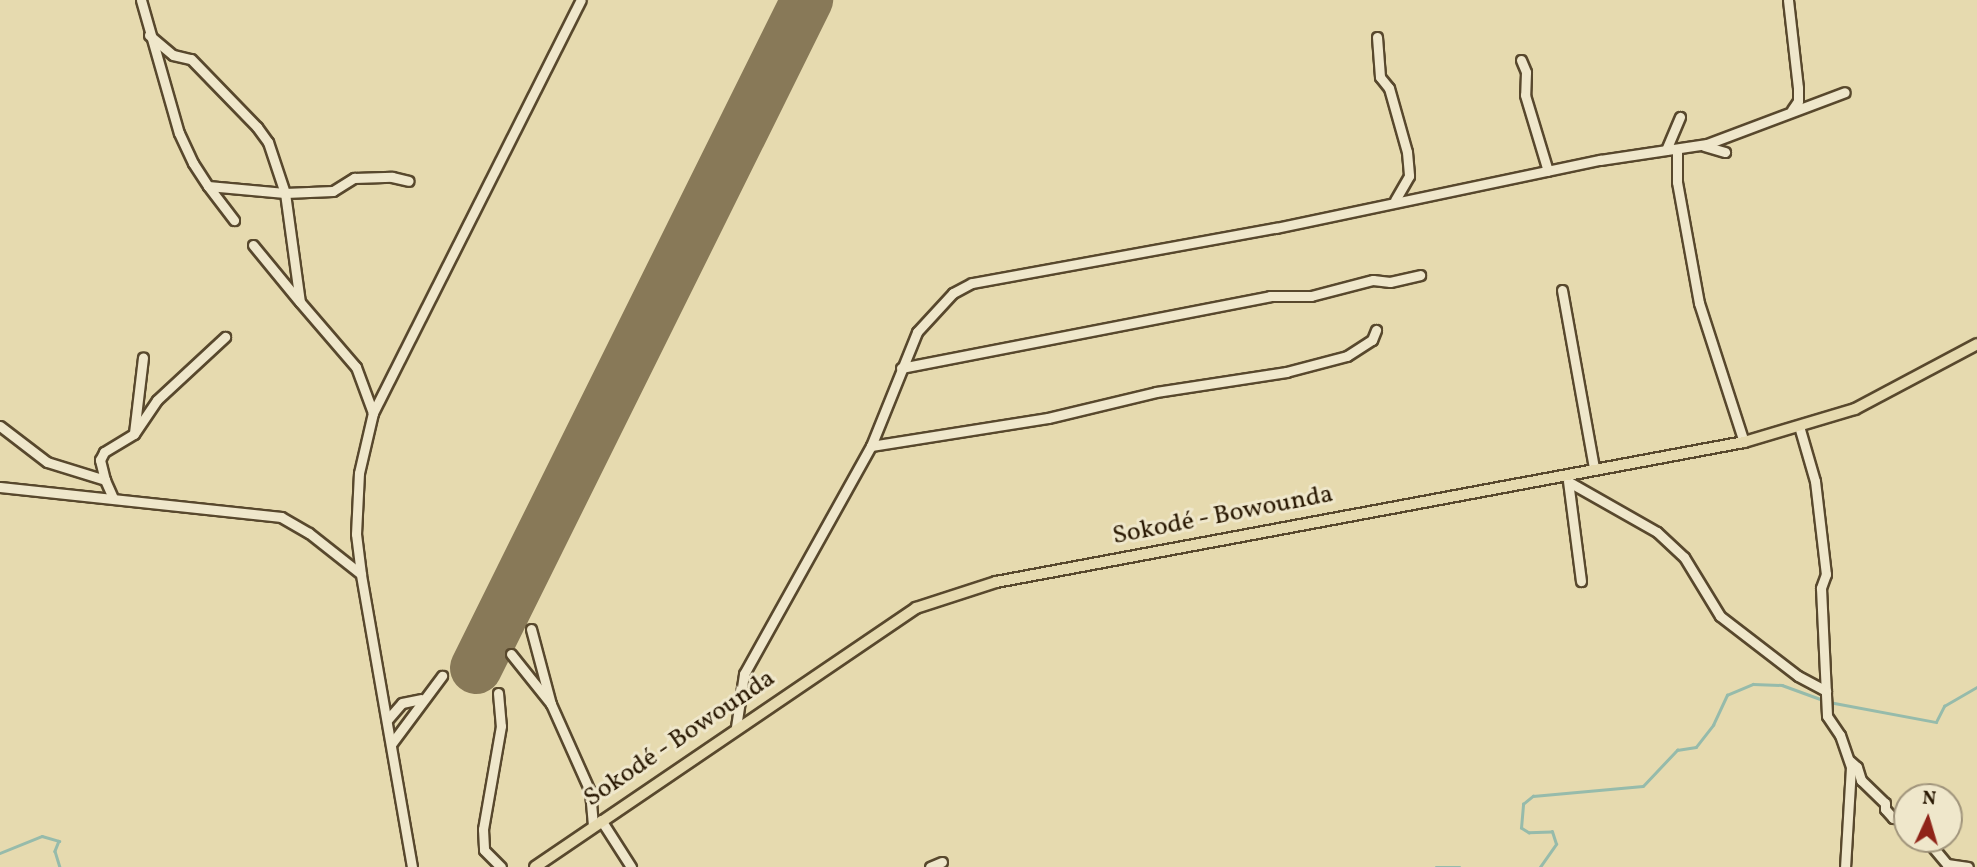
<!DOCTYPE html>
<html>
<head>
<meta charset="utf-8">
<style>
  body { margin:0 }
  #map { position:relative; width:1977px; height:867px; overflow:hidden; background:#e6daaf; font-family:Vollkorn,serif }
  div>[style] { position:absolute }
  [style*='--x'] { left:calc(var(--x)*1px); top:calc(var(--y)*1px); width:calc(var(--w)*1px); rotate:calc(var(--a)*1deg) }
  .stream>* { height:2.5px; margin:-1.25px; padding:0 1.25px; transform-origin:1.25px; border-radius:1.25px; background:#96bbab }
  .runway>* { height:52px; margin:-26px; padding:0 26px; transform-origin:26px; border-radius:26px; background:#887958 }
  .roads { filter:drop-shadow(2px 0 #58482d) drop-shadow(-2px 0 #58482d) drop-shadow(0 2px #58482d) drop-shadow(0 -2px #58482d) }
  .minor>* { height:9px; margin:-4.5px; padding:0 4.5px; transform-origin:4.5px; border-radius:4.5px; background:#efe7cb }
  .major>* { height:10px; margin:-5px; padding:0 5px; transform-origin:5px; border-radius:5px; background:#e6daaf }
  span { translate:-50% -50%; white-space:nowrap; text-align:center; line-height:1.15; -webkit-text-stroke:6px #efe7cb; paint-order:stroke }
  .street-label { font-size:26px; color:#291802 }
  .north { position:absolute; left:1893px; top:783px; width:70px; height:70px; box-sizing:border-box; background:#efe7cb; border:2px solid #a0947b; border-radius:50%; rotate:4deg; font-size:19px; font-weight:700; line-height:28px; text-align:center; color:#291802 }
  .north::after { content:''; display:block; margin:auto; width:24px; height:32px; background:#8f2418; clip-path:polygon(50% 0,100% 100%,50% 72%,0 100%) }
</style>
</head>
<body>
<div id="map">
  <div class="stream">
    <i style="--x:1829;--y:702;--w:109;--a:10.6"></i>
    <i style="--x:1936;--y:722;--w:18;--a:-63"></i>
    <i style="--x:1944;--y:706;--w:38;--a:-30"></i>
    <i style="--x:0;--y:853;--w:45;--a:-22"></i>
    <i style="--x:42;--y:836;--w:18;--a:16"></i>
    <i style="--x:59;--y:841;--w:11;--a:112"></i>
    <i style="--x:55;--y:851;--w:17;--a:73"></i>
    <i style="--x:1436;--y:867;--w:24;--a:0"></i>
    <i style="--x:1540;--y:867;--w:28;--a:-55"></i>
    <i style="--x:1556;--y:844;--w:13;--a:-108"></i>
    <i style="--x:1552;--y:832;--w:23;--a:178"></i>
    <i style="--x:1529;--y:833;--w:9;--a:-148"></i>
    <i style="--x:1521;--y:828;--w:24;--a:-85"></i>
    <i style="--x:1523;--y:804;--w:13;--a:-39"></i>
    <i style="--x:1533;--y:796;--w:110;--a:-5.2"></i>
    <i style="--x:1643;--y:786;--w:50;--a:-46.6"></i>
    <i style="--x:1677;--y:750;--w:19;--a:-9"></i>
    <i style="--x:1696;--y:747;--w:28;--a:-52"></i>
    <i style="--x:1713;--y:725;--w:33;--a:-65"></i>
    <i style="--x:1727;--y:695;--w:28;--a:-23"></i>
    <i style="--x:1753;--y:684;--w:29;--a:2"></i>
    <i style="--x:1782;--y:685;--w:44;--a:20.1"></i>
  </div>
  <div class="runway">
    <i style="--x:476;--y:668;--w:746;--a:-63.64"></i>
  </div>
  <div class="roads">
    <div class="minor">
      <i style="--x:141;--y:0;--w:138;--a:74.1"></i>
      <i style="--x:179;--y:133;--w:33;--a:65"></i>
      <i style="--x:193;--y:163;--w:27;--a:57"></i>
      <i style="--x:208;--y:186;--w:77;--a:5.2"></i>
      <i style="--x:285;--y:193;--w:110;--a:82.2"></i>
      <i style="--x:300;--y:302;--w:86;--a:49.3"></i>
      <i style="--x:356;--y:367;--w:49;--a:69.7"></i>
      <i style="--x:1788;--y:0;--w:89;--a:83.5"></i>
      <i style="--x:1798;--y:88;--w:13;--a:90"></i>
      <i style="--x:1798;--y:101;--w:11;--a:124"></i>
      <i style="--x:149;--y:35;--w:31;--a:40"></i>
      <i style="--x:173;--y:55;--w:18;--a:13"></i>
      <i style="--x:191;--y:59;--w:95;--a:45.9"></i>
      <i style="--x:257;--y:127;--w:19;--a:54"></i>
      <i style="--x:268;--y:142;--w:54;--a:71.6"></i>
      <i style="--x:285;--y:193;--w:48;--a:-2.4"></i>
      <i style="--x:333;--y:191;--w:25;--a:-32"></i>
      <i style="--x:354;--y:178;--w:38;--a:-2"></i>
      <i style="--x:392;--y:177;--w:17;--a:13"></i>
      <i style="--x:1377;--y:37;--w:40;--a:85.7"></i>
      <i style="--x:1380;--y:77;--w:14;--a:51"></i>
      <i style="--x:1389;--y:88;--w:66;--a:74.3"></i>
      <i style="--x:1407;--y:152;--w:24;--a:85"></i>
      <i style="--x:1409;--y:176;--w:28;--a:120"></i>
      <i style="--x:1521;--y:60;--w:13;--a:67"></i>
      <i style="--x:1526;--y:72;--w:23;--a:92"></i>
      <i style="--x:1525;--y:95;--w:79;--a:73.2"></i>
      <i style="--x:1704;--y:146;--w:22;--a:16"></i>
      <i style="--x:1677;--y:149;--w:33;--a:90"></i>
      <i style="--x:1677;--y:182;--w:123;--a:79.7"></i>
      <i style="--x:1699;--y:303;--w:146;--a:72.1"></i>
      <i style="--x:1666;--y:150;--w:36;--a:-67"></i>
      <i style="--x:208;--y:186;--w:43;--a:52.6"></i>
      <i style="--x:253;--y:245;--w:72;--a:50.6"></i>
      <i style="--x:1562;--y:290;--w:181;--a:79.8"></i>
      <i style="--x:901;--y:368;--w:376;--a:-11"></i>
      <i style="--x:1270;--y:296;--w:41;--a:0"></i>
      <i style="--x:1311;--y:296;--w:64;--a:-14.5"></i>
      <i style="--x:1373;--y:280;--w:17;--a:7"></i>
      <i style="--x:1390;--y:282;--w:31;--a:-13"></i>
      <i style="--x:0;--y:426;--w:59;--a:37.5"></i>
      <i style="--x:47;--y:462;--w:61;--a:17.2"></i>
      <i style="--x:105;--y:480;--w:20;--a:66"></i>
      <i style="--x:1799;--y:426;--w:57;--a:73.8"></i>
      <i style="--x:1815;--y:481;--w:94;--a:83.3"></i>
      <i style="--x:1826;--y:574;--w:15;--a:110"></i>
      <i style="--x:1821;--y:588;--w:128;--a:87.3"></i>
      <i style="--x:1827;--y:716;--w:23;--a:56"></i>
      <i style="--x:1840;--y:735;--w:34;--a:71"></i>
      <i style="--x:1851;--y:767;--w:100;--a:93.4"></i>
      <i style="--x:134;--y:433;--w:76;--a:-83.2"></i>
      <i style="--x:871;--y:446;--w:179;--a:-9"></i>
      <i style="--x:1048;--y:418;--w:111;--a:-13.5"></i>
      <i style="--x:1156;--y:392;--w:132;--a:-8.7"></i>
      <i style="--x:1286;--y:372;--w:63;--a:-14.7"></i>
      <i style="--x:1347;--y:356;--w:30;--a:-33"></i>
      <i style="--x:1372;--y:340;--w:11;--a:-68"></i>
      <i style="--x:105;--y:480;--w:21;--a:-104"></i>
      <i style="--x:100;--y:460;--w:9;--a:-63"></i>
      <i style="--x:104;--y:452;--w:35;--a:-31"></i>
      <i style="--x:134;--y:434;--w:41;--a:-55.9"></i>
      <i style="--x:157;--y:400;--w:93;--a:-42.8"></i>
      <i style="--x:1568;--y:481;--w:101;--a:82.6"></i>
      <i style="--x:1569;--y:482;--w:101;--a:29.6"></i>
      <i style="--x:1657;--y:532;--w:37;--a:43"></i>
      <i style="--x:1684;--y:557;--w:69;--a:58.6"></i>
      <i style="--x:1720;--y:616;--w:98;--a:37.6"></i>
      <i style="--x:1798;--y:676;--w:32;--a:28"></i>
      <i style="--x:0;--y:487;--w:283;--a:6.1"></i>
      <i style="--x:281;--y:517;--w:32;--a:30"></i>
      <i style="--x:309;--y:533;--w:66;--a:38.3"></i>
      <i style="--x:531;--y:629;--w:78;--a:75.1"></i>
      <i style="--x:551;--y:704;--w:95;--a:65.9"></i>
      <i style="--x:590;--y:791;--w:34;--a:85"></i>
      <i style="--x:511;--y:654;--w:64;--a:51.3"></i>
      <i style="--x:498;--y:693;--w:33;--a:85"></i>
      <i style="--x:501;--y:726;--w:105;--a:99.9"></i>
      <i style="--x:483;--y:829;--w:21;--a:87"></i>
      <i style="--x:484;--y:850;--w:24;--a:45"></i>
      <i style="--x:388;--y:719;--w:21;--a:-49"></i>
      <i style="--x:402;--y:703;--w:19;--a:-12"></i>
      <i style="--x:736;--y:727;--w:54;--a:-81.4"></i>
      <i style="--x:744;--y:674;--w:261;--a:-60.9"></i>
      <i style="--x:871;--y:446;--w:123;--a:-68"></i>
      <i style="--x:917;--y:332;--w:53;--a:-47.3"></i>
      <i style="--x:953;--y:293;--w:21;--a:-28"></i>
      <i style="--x:972;--y:283;--w:309;--a:-10.3"></i>
      <i style="--x:1276;--y:228;--w:331;--a:-11.9"></i>
      <i style="--x:1600;--y:160;--w:108;--a:-8.5"></i>
      <i style="--x:1707;--y:144;--w:147;--a:-20.6"></i>
      <i style="--x:392;--y:743;--w:84;--a:-53.3"></i>
      <i style="--x:1850;--y:761;--w:9;--a:41"></i>
      <i style="--x:1857;--y:767;--w:14;--a:73"></i>
      <i style="--x:1861;--y:780;--w:33;--a:44"></i>
      <i style="--x:1885;--y:803;--w:6;--a:90"></i>
      <i style="--x:1885;--y:809;--w:12;--a:48"></i>
      <i style="--x:1893;--y:818;--w:14;--a:4"></i>
      <i style="--x:601;--y:820;--w:56;--a:57.4"></i>
      <i style="--x:1926;--y:839;--w:33;--a:50"></i>
      <i style="--x:1947;--y:864;--w:21;--a:8"></i>
      <i style="--x:412;--y:867;--w:297;--a:-99.9"></i>
      <i style="--x:361;--y:574;--w:40;--a:-97.1"></i>
      <i style="--x:356;--y:534;--w:61;--a:-87.2"></i>
      <i style="--x:359;--y:473;--w:62;--a:-76.9"></i>
      <i style="--x:373;--y:413;--w:462;--a:-63.3"></i>
      <i style="--x:930;--y:867;--w:13;--a:-23"></i>
    </div>
    <div class="major">
      <i style="--x:535;--y:867;--w:461;--a:-34.2"></i>
      <i style="--x:916;--y:608;--w:84;--a:-18"></i>
      <i style="--x:996;--y:582;--w:761;--a:-10.6"></i>
      <i style="--x:1744;--y:442;--w:116;--a:-16.6"></i>
      <i style="--x:1855;--y:409;--w:138;--a:-28"></i>
    </div>
  </div>
  <div class="street-label">
    <span style="left:1223px;top:516px;rotate:-11deg">Sokodé - Bowounda</span>
    <span style="left:680px;top:739px;rotate:-34deg">Sokodé - Bowounda</span>
  </div>
  <div class="north">N</div>
</div>
</body>
</html>
